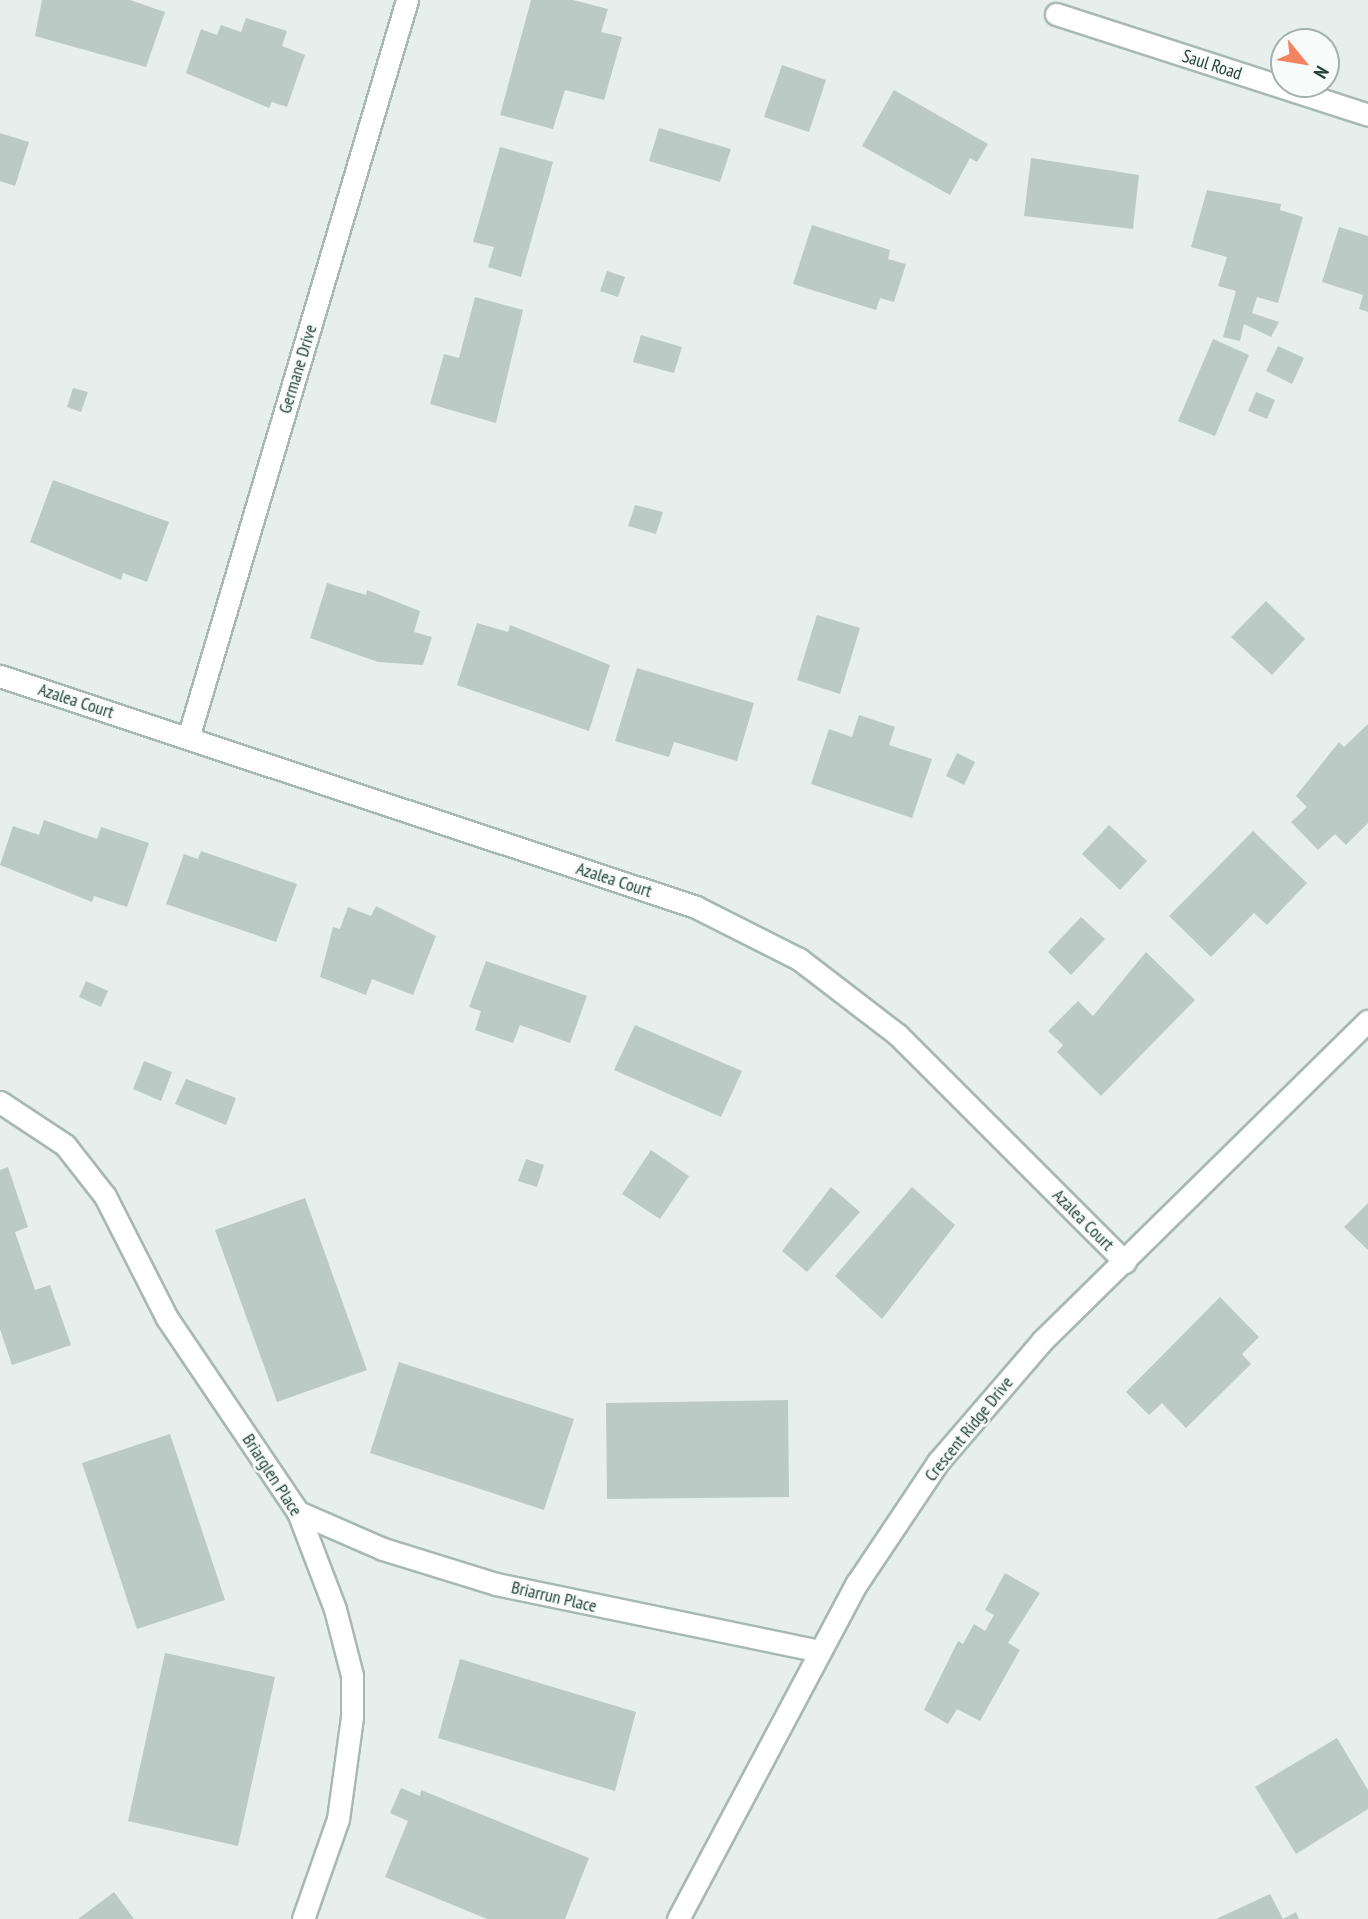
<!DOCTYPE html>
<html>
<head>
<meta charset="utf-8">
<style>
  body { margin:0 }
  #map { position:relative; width:1368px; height:1919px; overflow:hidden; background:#e6efeb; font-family:"PT Sans Narrow",sans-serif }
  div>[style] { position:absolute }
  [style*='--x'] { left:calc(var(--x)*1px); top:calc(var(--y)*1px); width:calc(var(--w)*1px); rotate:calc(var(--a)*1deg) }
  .building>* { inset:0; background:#bbcac4 }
  .roads { filter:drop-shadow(2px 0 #a8b8b2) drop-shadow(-2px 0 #a8b8b2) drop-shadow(0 2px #a8b8b2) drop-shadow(0 -2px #a8b8b2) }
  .minor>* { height:21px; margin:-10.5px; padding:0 10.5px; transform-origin:10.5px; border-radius:10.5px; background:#fff }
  span { translate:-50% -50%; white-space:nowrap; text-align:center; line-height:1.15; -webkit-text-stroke:5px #f7fbf9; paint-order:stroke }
  .street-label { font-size:18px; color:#24423a }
  .north { position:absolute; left:1270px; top:28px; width:70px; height:70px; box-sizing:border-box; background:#f7fbf9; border:2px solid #a3b1ad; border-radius:50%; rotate:120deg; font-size:19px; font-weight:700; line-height:28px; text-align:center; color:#24423a }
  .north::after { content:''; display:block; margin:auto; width:24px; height:32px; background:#f4845f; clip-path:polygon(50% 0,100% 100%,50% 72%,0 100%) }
</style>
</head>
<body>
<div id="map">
  <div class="building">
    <i style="clip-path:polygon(42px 0,130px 0,165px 12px,146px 67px,35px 36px)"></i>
    <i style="clip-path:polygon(531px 0,573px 0,608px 9px,601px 32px,622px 37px,604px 100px,565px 90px,553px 129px,500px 115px)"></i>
    <i style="clip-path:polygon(246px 18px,287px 31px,282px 46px,305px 55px,287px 107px,272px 102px,269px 108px,186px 73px,201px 29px,217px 35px,221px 25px,241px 32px)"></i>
    <i style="clip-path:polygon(782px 65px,826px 80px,809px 132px,764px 117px)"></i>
    <i style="clip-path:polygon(894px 90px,988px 144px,977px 162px,970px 158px,950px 195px,862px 146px)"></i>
    <i style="clip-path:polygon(659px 128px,731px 149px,720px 182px,649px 161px)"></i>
    <i style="clip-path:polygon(0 133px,29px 142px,15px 186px,0 181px)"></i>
    <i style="clip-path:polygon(500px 147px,553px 162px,521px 277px,488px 267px,494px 247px,473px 242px)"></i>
    <i style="clip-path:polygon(1031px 158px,1139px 175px,1133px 229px,1024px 216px)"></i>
    <i style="clip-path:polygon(1207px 190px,1281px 204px,1280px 210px,1303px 217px,1278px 303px,1257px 297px,1252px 313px,1279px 322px,1271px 337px,1244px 324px,1240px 341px,1223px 337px,1236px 291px,1218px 286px,1227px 257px,1191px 247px)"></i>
    <i style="clip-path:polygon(812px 225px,890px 250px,888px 259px,906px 264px,894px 302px,880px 298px,876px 310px,793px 284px)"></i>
    <i style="clip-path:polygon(1339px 227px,1368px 236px,1368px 312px,1359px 309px,1363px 295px,1322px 282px)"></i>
    <i style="clip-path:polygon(607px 271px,625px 277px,618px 297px,600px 291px)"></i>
    <i style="clip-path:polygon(475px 297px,523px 310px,496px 423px,430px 404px,444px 354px,459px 358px)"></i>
    <i style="clip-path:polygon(641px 335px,682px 347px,674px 373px,633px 362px)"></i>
    <i style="clip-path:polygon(1213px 339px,1249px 355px,1215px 436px,1178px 421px)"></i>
    <i style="clip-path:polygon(1278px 346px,1304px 358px,1292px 384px,1266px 371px)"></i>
    <i style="clip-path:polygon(73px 388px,88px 392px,81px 412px,67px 407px)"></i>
    <i style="clip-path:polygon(1256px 392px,1275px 400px,1267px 419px,1248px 411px)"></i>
    <i style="clip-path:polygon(53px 480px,169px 522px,147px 582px,123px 573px,121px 580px,30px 542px)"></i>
    <i style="clip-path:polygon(635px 505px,663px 512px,656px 534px,628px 526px)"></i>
    <i style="clip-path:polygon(327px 583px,366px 595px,367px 590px,420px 611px,414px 632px,432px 637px,423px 665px,378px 662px,310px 638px)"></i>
    <i style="clip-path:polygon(1266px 601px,1305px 639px,1272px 675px,1231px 637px)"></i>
    <i style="clip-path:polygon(817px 615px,860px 628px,840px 694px,797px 680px)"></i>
    <i style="clip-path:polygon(477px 623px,508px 632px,510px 625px,610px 665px,589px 731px,457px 685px)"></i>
    <i style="clip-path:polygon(637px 668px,754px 703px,737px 761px,674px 742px,669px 757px,615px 741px)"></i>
    <i style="clip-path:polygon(859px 715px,895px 727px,889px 745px,932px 759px,912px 818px,811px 784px,829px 729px,852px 737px)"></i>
    <i style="clip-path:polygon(1368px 724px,1368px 823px,1346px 845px,1335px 834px,1318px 850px,1291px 822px,1307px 807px,1296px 796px,1339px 742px,1344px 747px)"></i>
    <i style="clip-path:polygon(957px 753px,975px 762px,964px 785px,946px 776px)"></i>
    <i style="clip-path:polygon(44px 820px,97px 839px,101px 827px,149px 843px,127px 907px,94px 896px,92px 902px,0 865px,13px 826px,39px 835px)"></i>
    <i style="clip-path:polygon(1109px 825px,1147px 861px,1120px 890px,1082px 854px)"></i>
    <i style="clip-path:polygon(1253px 831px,1307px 883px,1267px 925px,1254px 913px,1211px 957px,1169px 916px)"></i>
    <i style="clip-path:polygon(201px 851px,297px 884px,276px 942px,166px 904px,184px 854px,198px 859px)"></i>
    <i style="clip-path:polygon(376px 906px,436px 936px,413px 995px,372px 979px,366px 995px,320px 977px,333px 927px,340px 929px,348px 907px,371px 916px)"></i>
    <i style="clip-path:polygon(1081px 917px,1105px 939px,1071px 975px,1048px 952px)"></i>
    <i style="clip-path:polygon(1146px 952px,1195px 1000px,1101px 1096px,1057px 1052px,1063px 1045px,1048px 1031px,1078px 1001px,1093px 1016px)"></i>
    <i style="clip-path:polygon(486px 961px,587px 996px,570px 1043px,520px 1025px,513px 1043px,475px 1030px,481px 1011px,469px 1007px)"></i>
    <i style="clip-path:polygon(86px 981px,108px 991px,101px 1007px,79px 997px)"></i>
    <i style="clip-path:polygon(635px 1025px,742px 1071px,721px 1117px,614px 1070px)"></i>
    <i style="clip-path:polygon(144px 1061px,172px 1072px,161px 1101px,133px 1089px)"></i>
    <i style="clip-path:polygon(186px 1079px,236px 1098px,226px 1125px,175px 1104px)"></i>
    <i style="clip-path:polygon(651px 1150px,689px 1176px,660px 1219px,622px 1194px)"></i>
    <i style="clip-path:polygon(526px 1159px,544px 1165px,537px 1187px,518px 1181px)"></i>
    <i style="clip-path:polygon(8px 1167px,28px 1227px,15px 1232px,35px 1290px,50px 1285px,71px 1345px,12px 1365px,0 1329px,0 1170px)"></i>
    <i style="clip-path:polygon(831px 1187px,860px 1212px,807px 1272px,782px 1251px)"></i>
    <i style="clip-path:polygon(912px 1187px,955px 1225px,882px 1319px,835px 1276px)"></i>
    <i style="clip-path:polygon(305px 1198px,367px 1370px,277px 1402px,215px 1230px)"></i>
    <i style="clip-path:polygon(1368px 1203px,1368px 1250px,1344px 1227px)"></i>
    <i style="clip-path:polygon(1220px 1297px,1259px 1337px,1242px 1354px,1251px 1364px,1186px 1428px,1162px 1403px,1149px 1415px,1126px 1392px)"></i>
    <i style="clip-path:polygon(399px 1362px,574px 1419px,544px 1510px,370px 1453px)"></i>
    <i style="clip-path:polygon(788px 1400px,789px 1497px,607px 1499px,606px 1403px)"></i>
    <i style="clip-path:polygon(170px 1434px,225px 1600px,137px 1629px,82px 1463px)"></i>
    <i style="clip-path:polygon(1005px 1573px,1040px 1593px,1008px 1643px,1020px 1650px,980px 1721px,957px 1709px,948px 1724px,924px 1710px,958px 1641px,963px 1644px,974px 1624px,985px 1631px,994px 1615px,985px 1610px)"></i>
    <i style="clip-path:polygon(165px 1653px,275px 1677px,238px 1846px,128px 1821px)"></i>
    <i style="clip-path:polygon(460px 1659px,636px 1712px,615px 1791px,438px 1738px)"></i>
    <i style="clip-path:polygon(1337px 1738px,1368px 1790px,1368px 1809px,1296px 1854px,1255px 1787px)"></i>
    <i style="clip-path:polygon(401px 1788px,420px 1796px,421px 1790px,589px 1858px,565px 1919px,487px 1919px,385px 1877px,408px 1821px,390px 1813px)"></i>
    <i style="clip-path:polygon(114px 1892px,134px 1919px,78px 1919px)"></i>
    <i style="clip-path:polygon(1270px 1894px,1283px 1919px,1296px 1912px,1299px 1919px,1216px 1919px)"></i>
  </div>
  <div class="roads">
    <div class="minor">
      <i style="--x:1056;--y:14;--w:328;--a:17.9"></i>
      <i style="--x:0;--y:676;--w:733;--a:18.36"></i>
      <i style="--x:696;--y:907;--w:115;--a:26.8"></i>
      <i style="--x:799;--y:959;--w:125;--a:37.5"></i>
      <i style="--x:898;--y:1035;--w:321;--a:45"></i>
      <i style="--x:188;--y:738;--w:770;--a:-73.47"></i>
      <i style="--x:0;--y:1102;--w:78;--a:33.5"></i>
      <i style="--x:65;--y:1145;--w:65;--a:51.9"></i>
      <i style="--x:105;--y:1196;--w:137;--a:63.1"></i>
      <i style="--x:167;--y:1318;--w:234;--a:56"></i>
      <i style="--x:298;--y:1512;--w:104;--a:69.1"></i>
      <i style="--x:335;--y:1609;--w:68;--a:75.6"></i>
      <i style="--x:352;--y:1675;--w:42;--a:90"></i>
      <i style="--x:352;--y:1717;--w:103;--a:97.8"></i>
      <i style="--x:338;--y:1819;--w:106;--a:109.3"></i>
      <i style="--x:298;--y:1512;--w:93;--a:23.5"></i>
      <i style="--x:383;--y:1549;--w:118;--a:17.2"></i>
      <i style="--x:496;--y:1584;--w:330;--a:11.7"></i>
      <i style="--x:678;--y:1919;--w:381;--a:-62"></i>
      <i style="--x:857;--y:1583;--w:146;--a:-56.2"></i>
      <i style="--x:938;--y:1462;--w:160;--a:-49.3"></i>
      <i style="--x:1042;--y:1341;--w:457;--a:-44.5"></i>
    </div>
  </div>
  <div class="street-label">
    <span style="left:1212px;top:65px;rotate:18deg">Saul Road</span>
    <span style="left:298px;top:369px;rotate:-73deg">Germane Drive</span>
    <span style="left:76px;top:701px;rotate:18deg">Azalea Court</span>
    <span style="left:614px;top:880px;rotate:18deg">Azalea Court</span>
    <span style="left:1083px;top:1220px;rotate:45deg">Azalea Court</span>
    <span style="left:969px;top:1429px;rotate:-51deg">Crescent Ridge Drive</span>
    <span style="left:272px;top:1475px;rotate:57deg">Briarglen Place</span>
    <span style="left:554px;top:1597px;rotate:13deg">Briarrun Place</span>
  </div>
  <div class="north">N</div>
</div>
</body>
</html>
